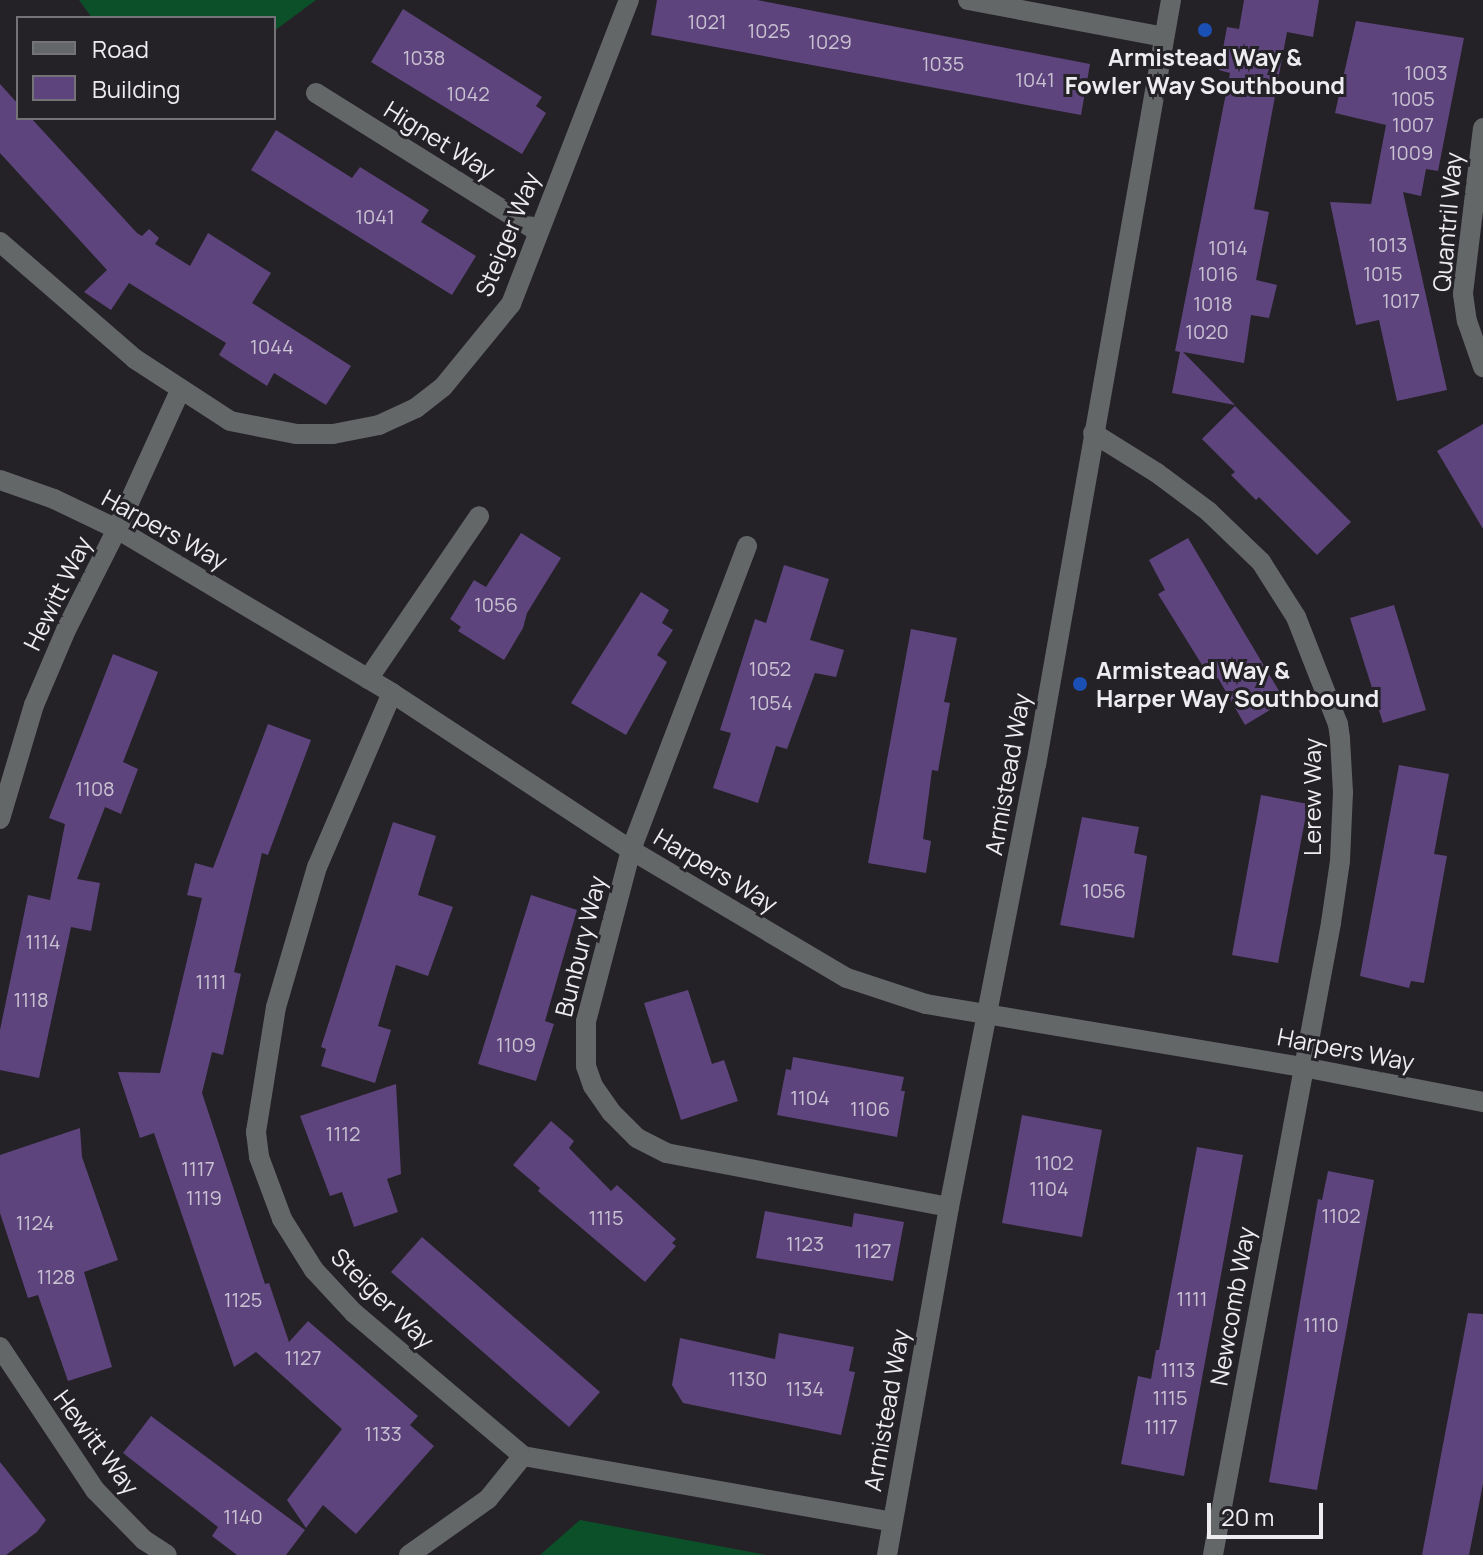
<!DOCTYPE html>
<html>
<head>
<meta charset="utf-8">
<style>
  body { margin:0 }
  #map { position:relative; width:1483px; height:1555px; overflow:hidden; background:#242227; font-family:Manrope,sans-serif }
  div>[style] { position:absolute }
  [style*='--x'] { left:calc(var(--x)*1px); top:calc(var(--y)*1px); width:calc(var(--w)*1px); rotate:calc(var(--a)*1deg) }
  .green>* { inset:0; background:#0c502a }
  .building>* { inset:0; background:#5e447c }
  .service>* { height:20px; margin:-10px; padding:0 10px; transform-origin:10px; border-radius:10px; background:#646767 }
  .pedestrian>* { height:20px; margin:-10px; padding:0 10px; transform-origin:10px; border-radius:10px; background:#646767 }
  .minor>* { height:20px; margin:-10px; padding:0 10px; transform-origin:10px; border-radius:10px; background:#646767 }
  .dots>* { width:22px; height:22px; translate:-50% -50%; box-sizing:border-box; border:4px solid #242227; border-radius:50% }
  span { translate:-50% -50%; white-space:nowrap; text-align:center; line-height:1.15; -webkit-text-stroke:6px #242227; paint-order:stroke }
  .number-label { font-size:20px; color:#c9c2d2 }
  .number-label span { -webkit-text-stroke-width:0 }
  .poi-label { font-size:24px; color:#edecef; font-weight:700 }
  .left { translate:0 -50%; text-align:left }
  .street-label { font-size:24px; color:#edecef }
  .legend { position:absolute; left:16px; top:16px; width:260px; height:104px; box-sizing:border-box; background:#242227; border:2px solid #747377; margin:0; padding:10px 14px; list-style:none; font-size:24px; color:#edecef }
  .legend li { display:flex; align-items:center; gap:16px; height:40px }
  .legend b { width:40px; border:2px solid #747377 }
  .scale { position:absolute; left:1207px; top:1503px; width:116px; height:36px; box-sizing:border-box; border:4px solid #edecef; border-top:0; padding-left:10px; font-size:24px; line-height:28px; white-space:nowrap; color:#edecef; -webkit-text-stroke:6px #242227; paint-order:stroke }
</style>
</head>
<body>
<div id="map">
  <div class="green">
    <i style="clip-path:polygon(79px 0,316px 0,274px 31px,274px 18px,92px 18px)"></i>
    <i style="clip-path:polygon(580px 1520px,766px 1555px,540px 1555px)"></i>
  </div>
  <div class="building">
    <i style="clip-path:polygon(657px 0,757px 0,1090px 64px,1081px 115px,651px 35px)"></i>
    <i style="clip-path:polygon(1244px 0,1319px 0,1313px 37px,1287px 32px,1254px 209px,1269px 212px,1256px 280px,1277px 285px,1269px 318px,1251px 315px,1244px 363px,1183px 352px,1235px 405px,1172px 393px,1180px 352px,1175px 351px,1230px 73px,1219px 70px,1227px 27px,1239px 29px)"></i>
    <i style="clip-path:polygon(403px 9px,542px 97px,536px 106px,546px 113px,522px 154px,371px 62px)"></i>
    <i style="clip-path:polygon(1356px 21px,1464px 38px,1438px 171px,1426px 169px,1421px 196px,1403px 192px,1447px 390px,1397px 401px,1379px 320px,1356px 325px,1330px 202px,1371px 204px,1386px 125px,1335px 113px)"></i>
    <i style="clip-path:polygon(0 84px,18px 104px,18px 118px,31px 118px,137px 233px,142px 236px,149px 229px,159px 238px,155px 244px,190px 266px,208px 233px,271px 273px,252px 303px,351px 366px,326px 405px,274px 373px,267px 386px,219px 355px,226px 343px,129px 283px,111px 310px,84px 292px,107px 270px,0 153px)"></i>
    <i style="clip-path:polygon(276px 130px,352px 178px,360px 167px,429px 210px,421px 222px,476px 256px,452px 295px,251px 170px)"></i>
    <i style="clip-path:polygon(1235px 406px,1351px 522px,1317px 555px,1259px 497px,1256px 500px,1231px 475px,1235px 472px,1202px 439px)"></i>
    <i style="clip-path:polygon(1483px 424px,1483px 529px,1437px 451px)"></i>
    <i style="clip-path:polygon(521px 533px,561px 558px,527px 613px,523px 628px,504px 660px,458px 631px,461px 627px,450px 619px,474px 580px,486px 587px)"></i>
    <i style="clip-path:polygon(1188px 538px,1285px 701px,1245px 725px,1218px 678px,1212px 681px,1158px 594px,1165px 590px,1149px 560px)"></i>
    <i style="clip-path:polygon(784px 565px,829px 579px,810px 640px,844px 650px,836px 677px,815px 673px,787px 749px,776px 746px,758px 803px,713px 788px,731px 733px,720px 730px,755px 619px,766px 623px)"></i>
    <i style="clip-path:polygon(641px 592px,669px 610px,662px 623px,673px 630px,657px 655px,667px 662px,626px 735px,571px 703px)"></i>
    <i style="clip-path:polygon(1394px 605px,1426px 710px,1383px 723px,1350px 618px)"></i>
    <i style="clip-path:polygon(911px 629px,957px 638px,944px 702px,950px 703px,938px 771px,932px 770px,923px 839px,931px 841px,926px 873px,868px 863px)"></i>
    <i style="clip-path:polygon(113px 654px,158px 672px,123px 762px,138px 769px,121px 814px,105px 807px,77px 879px,100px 883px,91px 931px,71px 927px,39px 1078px,0 1070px,0 1030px,28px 895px,50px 900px,65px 824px,49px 818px)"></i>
    <i style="clip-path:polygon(268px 724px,311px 740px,268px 855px,262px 853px,234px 972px,241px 974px,223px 1055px,212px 1052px,202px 1093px,265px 1284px,269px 1283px,289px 1342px,308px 1321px,418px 1416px,410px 1425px,434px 1446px,356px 1534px,323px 1505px,306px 1528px,287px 1500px,342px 1429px,256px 1352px,234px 1367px,154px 1133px,140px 1138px,118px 1072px,160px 1073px,202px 898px,187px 895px,195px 863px,213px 868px)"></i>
    <i style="clip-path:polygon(1399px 765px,1449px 774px,1434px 854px,1447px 856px,1424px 983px,1411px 981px,1409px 988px,1360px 976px)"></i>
    <i style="clip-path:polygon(1261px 795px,1308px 804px,1278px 963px,1232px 955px)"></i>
    <i style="clip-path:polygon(1082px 817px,1139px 827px,1134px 853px,1147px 856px,1134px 938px,1060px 925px)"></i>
    <i style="clip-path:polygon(393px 822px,436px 836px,418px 895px,453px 907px,428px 976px,396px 965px,378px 1026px,391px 1030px,375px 1083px,321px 1066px,326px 1049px,321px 1047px)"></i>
    <i style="clip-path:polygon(531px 895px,577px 910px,545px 1021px,554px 1024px,536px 1081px,478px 1064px)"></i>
    <i style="clip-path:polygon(688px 990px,712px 1064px,724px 1060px,738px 1101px,681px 1120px,644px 1003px)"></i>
    <i style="clip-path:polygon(793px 1057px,904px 1077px,901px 1091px,905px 1091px,897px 1137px,777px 1115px,786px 1069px,791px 1070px)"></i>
    <i style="clip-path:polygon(396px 1084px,401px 1174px,387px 1179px,398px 1212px,354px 1227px,342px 1192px,330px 1196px,300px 1116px)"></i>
    <i style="clip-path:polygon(1022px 1115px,1102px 1130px,1082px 1237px,1002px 1223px)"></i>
    <i style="clip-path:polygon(551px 1121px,574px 1141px,569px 1148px,611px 1191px,617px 1185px,676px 1239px,672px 1243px,676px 1246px,645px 1282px,538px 1191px,540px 1188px,513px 1165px)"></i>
    <i style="clip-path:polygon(80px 1128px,82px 1157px,118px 1260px,84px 1272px,112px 1367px,68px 1381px,38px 1295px,28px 1298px,0 1213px,0 1155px)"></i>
    <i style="clip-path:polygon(1197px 1147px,1243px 1155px,1184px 1476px,1121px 1464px,1138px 1376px,1151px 1379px,1156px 1350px,1159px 1350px)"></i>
    <i style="clip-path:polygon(1328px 1171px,1374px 1180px,1317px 1490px,1269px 1482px,1318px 1199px,1322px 1200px)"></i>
    <i style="clip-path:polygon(765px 1211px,852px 1227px,854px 1213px,904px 1222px,893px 1281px,756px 1258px)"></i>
    <i style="clip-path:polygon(422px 1237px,600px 1392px,569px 1427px,391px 1272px)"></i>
    <i style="clip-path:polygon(1468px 1313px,1483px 1314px,1483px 1484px,1469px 1555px,1422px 1555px)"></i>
    <i style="clip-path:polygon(779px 1333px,854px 1347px,849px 1371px,855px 1372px,841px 1435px,683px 1403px,672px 1385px,680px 1338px,775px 1359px)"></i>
    <i style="clip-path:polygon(151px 1416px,305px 1530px,286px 1555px,237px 1555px,212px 1536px,218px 1527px,123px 1453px)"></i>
    <i style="clip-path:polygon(0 1462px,46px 1520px,37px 1532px,6px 1555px,0 1555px)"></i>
  </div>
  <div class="service">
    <i style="--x:316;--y:93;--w:261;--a:32"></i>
  </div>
  <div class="pedestrian">
    <i style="--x:368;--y:679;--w:197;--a:-55.7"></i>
  </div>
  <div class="minor">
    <i style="--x:968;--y:0;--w:199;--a:10.7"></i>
    <i style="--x:1483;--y:128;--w:167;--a:96.9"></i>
    <i style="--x:1463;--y:294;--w:27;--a:82"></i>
    <i style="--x:1467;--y:321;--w:49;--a:70.8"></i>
    <i style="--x:0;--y:242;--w:179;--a:40.9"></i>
    <i style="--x:135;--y:359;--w:113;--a:33.1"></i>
    <i style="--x:230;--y:421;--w:67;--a:11.1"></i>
    <i style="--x:296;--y:434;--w:37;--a:0"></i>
    <i style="--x:333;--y:434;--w:47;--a:-11.1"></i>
    <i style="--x:379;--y:425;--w:41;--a:-24.7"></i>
    <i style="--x:416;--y:408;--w:34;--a:-38"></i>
    <i style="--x:443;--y:387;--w:107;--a:-50.7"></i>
    <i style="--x:511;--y:304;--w:326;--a:-68.8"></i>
    <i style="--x:1093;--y:433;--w:75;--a:32"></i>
    <i style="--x:1157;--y:473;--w:64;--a:36.7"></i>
    <i style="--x:1208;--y:511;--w:74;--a:43.9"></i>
    <i style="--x:1261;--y:562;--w:65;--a:57.5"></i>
    <i style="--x:1296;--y:617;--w:115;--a:68.6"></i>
    <i style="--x:1338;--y:724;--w:15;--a:82"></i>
    <i style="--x:1340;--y:739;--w:53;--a:86.8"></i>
    <i style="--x:1343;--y:792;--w:69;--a:92.5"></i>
    <i style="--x:1340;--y:861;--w:63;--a:98.3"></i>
    <i style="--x:1331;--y:923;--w:643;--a:100.58"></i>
    <i style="--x:0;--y:480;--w:57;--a:19.4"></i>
    <i style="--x:54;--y:499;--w:70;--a:25.5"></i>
    <i style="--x:117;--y:529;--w:320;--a:30.8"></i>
    <i style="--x:392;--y:693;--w:286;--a:33.3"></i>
    <i style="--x:631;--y:850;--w:251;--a:30.7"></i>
    <i style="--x:847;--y:978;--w:83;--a:18.2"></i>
    <i style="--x:926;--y:1004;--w:382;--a:9.5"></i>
    <i style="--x:1303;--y:1067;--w:183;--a:11"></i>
    <i style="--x:747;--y:546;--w:325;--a:110.9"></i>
    <i style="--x:631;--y:850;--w:177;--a:104.7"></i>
    <i style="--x:586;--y:1021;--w:45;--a:90"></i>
    <i style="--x:586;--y:1066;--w:21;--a:71"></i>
    <i style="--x:593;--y:1086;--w:32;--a:55"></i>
    <i style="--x:611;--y:1112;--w:37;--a:45"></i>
    <i style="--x:637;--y:1138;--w:33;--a:27"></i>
    <i style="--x:666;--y:1153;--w:288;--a:10.8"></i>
    <i style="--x:392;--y:693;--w:189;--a:113.3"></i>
    <i style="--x:317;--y:867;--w:146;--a:106.3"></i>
    <i style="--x:276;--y:1007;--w:127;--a:99.1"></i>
    <i style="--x:256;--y:1132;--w:25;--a:83"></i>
    <i style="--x:259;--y:1157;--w:66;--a:69.6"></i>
    <i style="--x:282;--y:1219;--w:60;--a:57.9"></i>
    <i style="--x:314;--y:1270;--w:59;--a:47.1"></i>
    <i style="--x:354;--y:1313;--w:221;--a:40.2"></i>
    <i style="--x:523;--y:1456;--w:375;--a:10.1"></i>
    <i style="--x:0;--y:819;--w:119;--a:-73.4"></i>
    <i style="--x:34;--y:705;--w:82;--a:-66.9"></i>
    <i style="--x:66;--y:630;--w:113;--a:-63.2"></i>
    <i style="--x:117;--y:529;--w:152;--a:-65.5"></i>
    <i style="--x:0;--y:1347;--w:172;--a:56.4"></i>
    <i style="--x:95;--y:1490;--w:70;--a:45.6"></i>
    <i style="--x:144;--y:1540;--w:27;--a:33"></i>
    <i style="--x:409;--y:1555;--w:97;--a:-35.3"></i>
    <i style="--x:488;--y:1499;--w:55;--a:-50.9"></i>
    <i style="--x:887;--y:1555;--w:353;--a:-79.9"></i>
    <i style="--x:949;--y:1207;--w:450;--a:-78.9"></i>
    <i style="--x:1036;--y:765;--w:777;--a:-79.99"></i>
  </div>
  <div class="dots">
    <i style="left:1205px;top:30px;background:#1a4fb4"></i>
    <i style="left:1080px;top:684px;background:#1a4fb4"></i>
  </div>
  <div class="number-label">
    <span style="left:707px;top:21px">1021</span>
    <span style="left:769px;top:30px">1025</span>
    <span style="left:830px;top:41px">1029</span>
    <span style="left:424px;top:57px">1038</span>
    <span style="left:943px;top:63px">1035</span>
    <span style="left:1426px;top:72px">1003</span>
    <span style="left:1035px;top:79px">1041</span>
    <span style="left:468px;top:93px">1042</span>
    <span style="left:1413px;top:98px">1005</span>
    <span style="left:1413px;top:124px">1007</span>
    <span style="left:1411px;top:152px">1009</span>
    <span style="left:375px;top:216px">1041</span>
    <span style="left:1388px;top:244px">1013</span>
    <span style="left:1228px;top:247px">1014</span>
    <span style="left:1218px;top:273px">1016</span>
    <span style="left:1383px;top:273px">1015</span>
    <span style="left:1401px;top:300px">1017</span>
    <span style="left:1213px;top:303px">1018</span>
    <span style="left:1207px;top:331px">1020</span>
    <span style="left:272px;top:346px">1044</span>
    <span style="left:496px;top:604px">1056</span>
    <span style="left:770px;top:668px">1052</span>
    <span style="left:771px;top:702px">1054</span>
    <span style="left:95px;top:788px">1108</span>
    <span style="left:1104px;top:890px">1056</span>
    <span style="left:43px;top:941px">1114</span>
    <span style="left:211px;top:981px">1111</span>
    <span style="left:31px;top:999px">1118</span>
    <span style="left:516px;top:1044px">1109</span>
    <span style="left:810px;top:1097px">1104</span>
    <span style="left:870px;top:1108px">1106</span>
    <span style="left:343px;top:1133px">1112</span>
    <span style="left:1054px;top:1162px">1102</span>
    <span style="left:198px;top:1168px">1117</span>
    <span style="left:1049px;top:1188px">1104</span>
    <span style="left:204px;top:1197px">1119</span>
    <span style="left:1341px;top:1215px">1102</span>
    <span style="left:606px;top:1217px">1115</span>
    <span style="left:35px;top:1222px">1124</span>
    <span style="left:805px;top:1243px">1123</span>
    <span style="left:873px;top:1250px">1127</span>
    <span style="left:56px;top:1276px">1128</span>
    <span style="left:1192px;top:1298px">1111</span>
    <span style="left:243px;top:1299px">1125</span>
    <span style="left:1321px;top:1324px">1110</span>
    <span style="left:303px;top:1357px">1127</span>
    <span style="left:1178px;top:1369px">1113</span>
    <span style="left:748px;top:1378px">1130</span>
    <span style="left:805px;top:1388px">1134</span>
    <span style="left:1170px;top:1397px">1115</span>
    <span style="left:1161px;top:1426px">1117</span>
    <span style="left:383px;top:1433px">1133</span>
    <span style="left:243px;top:1516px">1140</span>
  </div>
  <div class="poi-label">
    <span style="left:1205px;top:71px">Armistead Way &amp;<br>Fowler Way Southbound</span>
    <span class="left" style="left:1096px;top:684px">Armistead Way &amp;<br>Harper Way Southbound</span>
  </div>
  <div class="street-label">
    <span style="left:440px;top:140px;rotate:32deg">Hignet Way</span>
    <span style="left:1447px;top:222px;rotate:-85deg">Quantril Way</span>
    <span style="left:507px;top:234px;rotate:-68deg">Steiger Way</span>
    <span style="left:165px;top:529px;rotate:29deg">Harpers Way</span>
    <span style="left:57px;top:593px;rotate:-64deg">Hewitt Way</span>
    <span style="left:1007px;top:774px;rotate:-80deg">Armistead Way</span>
    <span style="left:1312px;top:797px;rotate:-90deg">Lerew Way</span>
    <span style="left:716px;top:870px;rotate:31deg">Harpers Way</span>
    <span style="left:580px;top:946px;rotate:-76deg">Bunbury Way</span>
    <span style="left:1346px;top:1049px;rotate:11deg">Harpers Way</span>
    <span style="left:383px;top:1298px;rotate:44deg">Steiger Way</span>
    <span style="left:1232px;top:1306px;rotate:-80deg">Newcomb Way</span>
    <span style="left:886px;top:1410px;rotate:-80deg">Armistead Way</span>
    <span style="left:97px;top:1442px;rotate:53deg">Hewitt Way</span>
  </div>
  <ul class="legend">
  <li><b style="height:10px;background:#646767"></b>Road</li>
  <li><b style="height:22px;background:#5e447c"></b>Building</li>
  </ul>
  <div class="scale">20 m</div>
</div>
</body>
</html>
